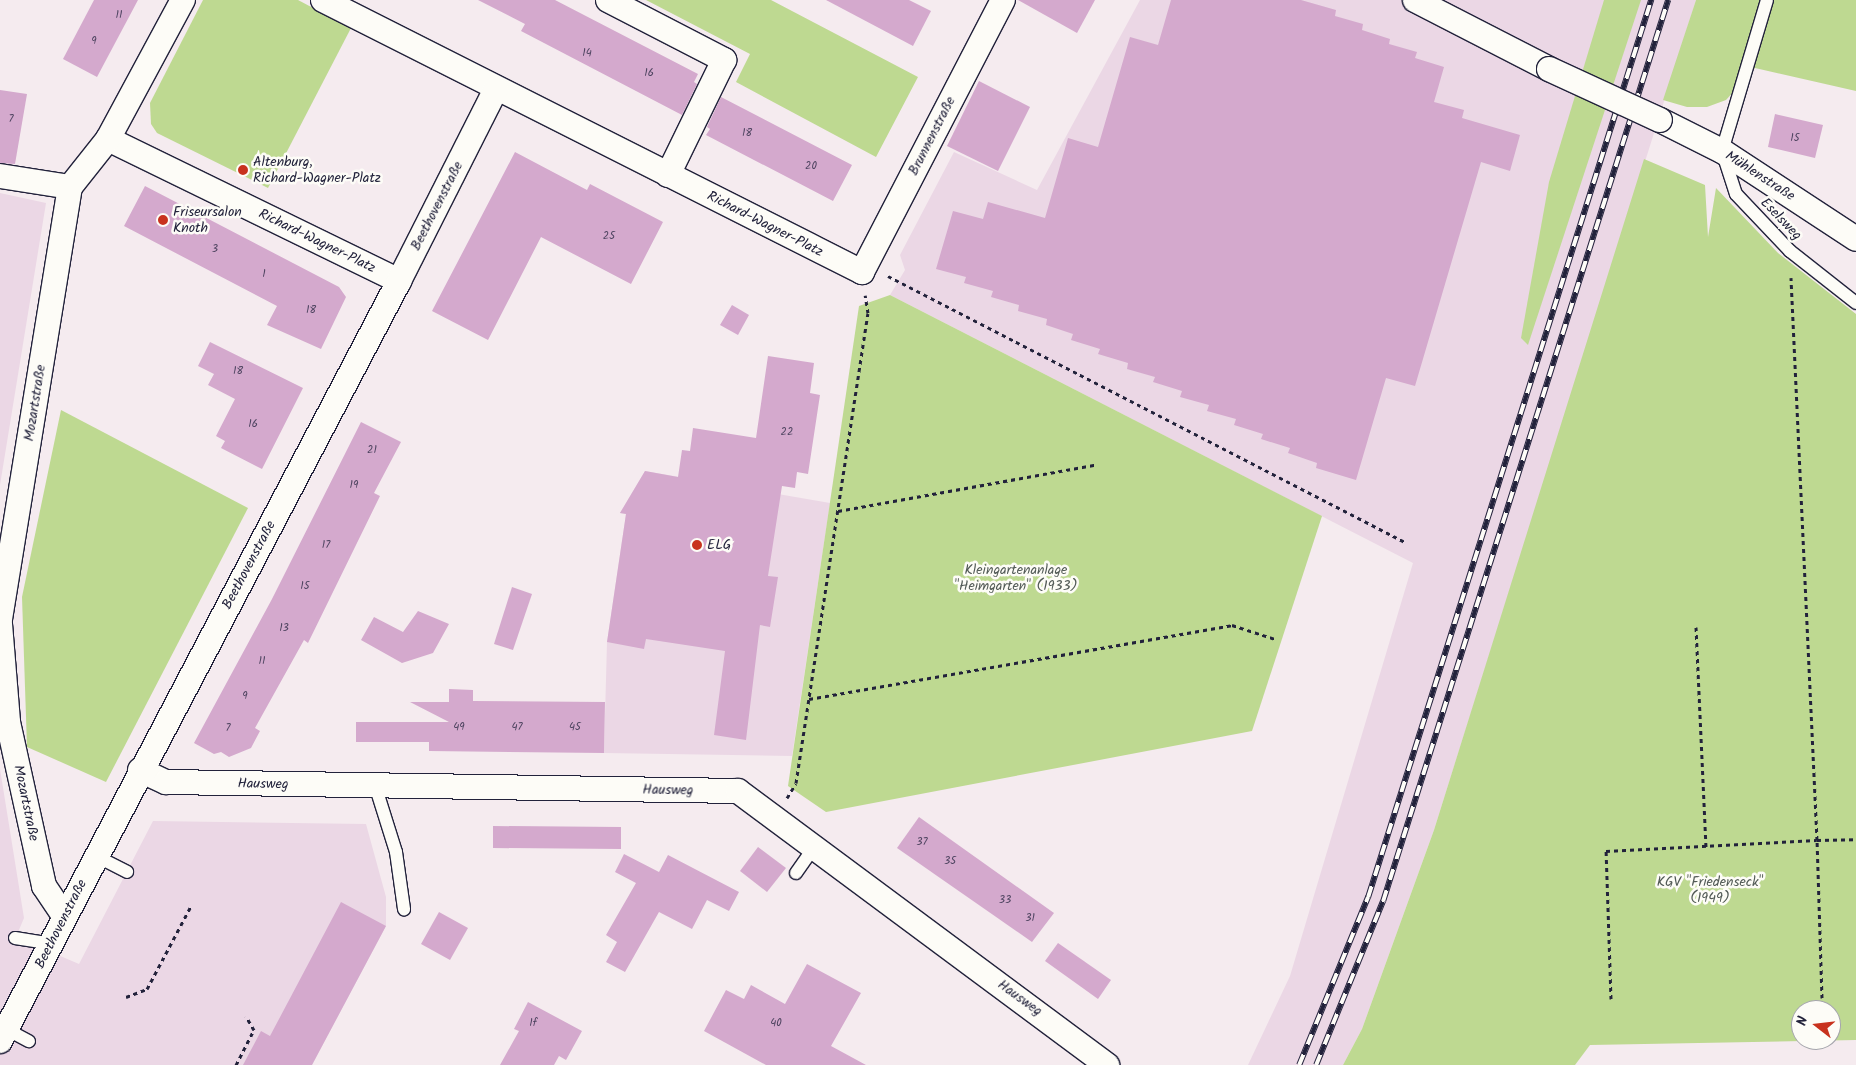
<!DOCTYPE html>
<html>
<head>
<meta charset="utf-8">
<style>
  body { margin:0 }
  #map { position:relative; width:1856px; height:1065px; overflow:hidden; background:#f5ebef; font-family:Kalam,sans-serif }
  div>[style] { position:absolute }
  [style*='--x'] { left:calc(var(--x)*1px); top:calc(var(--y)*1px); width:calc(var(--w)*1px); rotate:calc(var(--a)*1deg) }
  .built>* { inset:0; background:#ebd7e5 }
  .green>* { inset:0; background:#bed991 }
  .building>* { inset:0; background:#d4a9cd }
  .path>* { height:3px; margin-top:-1.5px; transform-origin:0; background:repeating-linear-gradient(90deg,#22223b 0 4px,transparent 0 8px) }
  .roads { filter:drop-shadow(1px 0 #22223b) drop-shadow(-1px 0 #22223b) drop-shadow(0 1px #22223b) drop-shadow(0 -1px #22223b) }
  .service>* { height:12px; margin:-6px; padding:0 6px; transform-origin:6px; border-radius:6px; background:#fdfcf7 }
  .minor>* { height:24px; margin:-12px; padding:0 12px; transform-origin:12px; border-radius:12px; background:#fdfcf7 }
  .rail>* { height:5.5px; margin-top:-2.75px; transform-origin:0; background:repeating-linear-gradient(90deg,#fdfcf7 0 11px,#22223b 0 22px); box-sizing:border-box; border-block:1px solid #22223b }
  .bridges { filter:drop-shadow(1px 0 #22223b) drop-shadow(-1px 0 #22223b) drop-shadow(0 1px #22223b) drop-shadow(0 -1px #22223b) }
  .minor-bridge>* { height:24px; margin:-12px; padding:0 12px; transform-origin:12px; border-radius:12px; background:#fdfcf7 }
  .dots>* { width:14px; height:14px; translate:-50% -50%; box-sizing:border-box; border:2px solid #fdfcf7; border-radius:50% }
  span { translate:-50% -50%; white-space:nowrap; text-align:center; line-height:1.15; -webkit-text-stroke:5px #fdfcf7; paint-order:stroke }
  .number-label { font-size:11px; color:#4e4460 }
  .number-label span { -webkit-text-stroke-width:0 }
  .street-label { font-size:14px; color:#22223b }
  .poi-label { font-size:14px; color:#22223b }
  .left { translate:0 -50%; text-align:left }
  .park-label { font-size:14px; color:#515955 }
  .north { position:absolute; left:1791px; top:1000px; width:50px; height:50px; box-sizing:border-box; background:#fdfcf7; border:1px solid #a5a5ac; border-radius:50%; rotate:286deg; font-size:14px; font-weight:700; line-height:20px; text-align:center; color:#22223b }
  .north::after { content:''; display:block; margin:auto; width:18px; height:22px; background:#c8321e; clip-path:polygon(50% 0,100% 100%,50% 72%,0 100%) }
</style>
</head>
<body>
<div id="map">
  <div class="built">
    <i style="clip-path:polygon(1140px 0,1696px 0,1434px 830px,1362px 1029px,1343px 1065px,1248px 1065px,1290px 976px,1413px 563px,890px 295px,905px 270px,900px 255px,954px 152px,1037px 190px)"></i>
    <i style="clip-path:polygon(0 193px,46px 203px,0 485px)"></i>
    <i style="clip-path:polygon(645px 471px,830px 503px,792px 756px,604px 753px,607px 642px,626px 514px,620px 513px)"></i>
    <i style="clip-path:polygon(0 769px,24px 918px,16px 937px,79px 964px,153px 821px,366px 824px,386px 897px,386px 926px,312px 1065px,0 1065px)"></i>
  </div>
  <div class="green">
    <i style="clip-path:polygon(203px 0,298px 0,351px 28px,268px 188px,157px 133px,151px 124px,150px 103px)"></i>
    <i style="clip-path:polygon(646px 0,771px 0,918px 77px,876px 157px,736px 82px,750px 54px)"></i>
    <i style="clip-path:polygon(1604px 0,1641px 0,1528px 345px,1521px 338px,1549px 182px)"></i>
    <i style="clip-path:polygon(1696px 0,1856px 0,1856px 91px,1755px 68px,1726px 100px,1707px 107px,1687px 107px,1663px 100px)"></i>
    <i style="clip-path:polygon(evenodd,1644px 159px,1705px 185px,1708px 237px,1716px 188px,1778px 253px,1856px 314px,1856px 1040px,1590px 1045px,1575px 1065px,1343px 1065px,1362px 1029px,1434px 830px,1644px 159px,1801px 1010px,1831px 1010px,1831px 1040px,1801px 1040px,1801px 1010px)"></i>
    <i style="clip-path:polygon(890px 295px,1322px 516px,1252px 731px,826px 812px,788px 786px,859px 306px)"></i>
    <i style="clip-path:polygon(61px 410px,248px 508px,106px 782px,27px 747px,22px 597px)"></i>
  </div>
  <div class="building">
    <i style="clip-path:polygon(94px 0,138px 0,97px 77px,63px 59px)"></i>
    <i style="clip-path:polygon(478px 0,555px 0,698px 74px,694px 82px,697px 84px,682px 115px,521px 31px,525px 24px)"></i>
    <i style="clip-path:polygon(826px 0,909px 0,931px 11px,913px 46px)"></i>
    <i style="clip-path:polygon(1018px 0,1095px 0,1077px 33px)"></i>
    <i style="clip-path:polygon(1171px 0,1301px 0,1336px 10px,1335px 16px,1363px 24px,1362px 30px,1390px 39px,1389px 44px,1417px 52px,1415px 58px,1444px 67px,1434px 102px,1464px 110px,1462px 118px,1520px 135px,1510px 171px,1481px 162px,1415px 386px,1386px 378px,1356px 480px,1316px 468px,1317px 463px,1288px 453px,1290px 448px,1261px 439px,1263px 434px,1234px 425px,1236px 419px,1207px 411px,1209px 405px,1180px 397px,1182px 391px,1153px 382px,1155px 377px,1127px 369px,1128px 363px,1098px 354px,1100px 349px,1071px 340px,1073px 334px,1046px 325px,1047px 319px,1018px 311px,1019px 305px,991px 297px,993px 291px,964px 283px,966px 277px,936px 269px,953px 211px,983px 219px,988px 202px,1045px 218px,1068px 138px,1098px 147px,1130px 37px,1158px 45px)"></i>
    <i style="clip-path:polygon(979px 81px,1030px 107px,998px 171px,947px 146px)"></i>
    <i style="clip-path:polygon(0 90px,27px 94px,15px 164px,0 163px)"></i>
    <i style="clip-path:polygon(721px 97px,852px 165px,833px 201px,706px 135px,710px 129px,707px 127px)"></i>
    <i style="clip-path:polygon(1775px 114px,1823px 125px,1815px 158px,1768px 147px)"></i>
    <i style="clip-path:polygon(515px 152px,587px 190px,590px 184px,663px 222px,631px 284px,541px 237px,488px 340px,432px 311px)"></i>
    <i style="clip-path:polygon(145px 186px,339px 287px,346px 297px,321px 349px,267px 325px,277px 306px,124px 226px)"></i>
    <i style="clip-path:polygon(732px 305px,749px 315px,738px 335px,720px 325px)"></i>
    <i style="clip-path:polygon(210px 342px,303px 388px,262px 469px,221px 448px,225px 441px,216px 436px,235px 399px,208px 385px,214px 374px,198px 366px)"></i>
    <i style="clip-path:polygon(768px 356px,814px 363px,810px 393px,820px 395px,808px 474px,797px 472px,795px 488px,782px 486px,768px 576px,778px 577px,770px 627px,760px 625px,746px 740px,714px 735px,725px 651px,646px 639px,644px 649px,607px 642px,626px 514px,620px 513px,645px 471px,678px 477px,682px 450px,690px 451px,693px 428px,756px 438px)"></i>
    <i style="clip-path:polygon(361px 422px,401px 442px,374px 493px,380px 496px,308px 643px,304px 640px,255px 728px,260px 731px,251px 748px,229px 757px,221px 752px,214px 754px,194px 743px,272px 599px)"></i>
    <i style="clip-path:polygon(512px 587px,532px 594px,513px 650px,494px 644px)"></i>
    <i style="clip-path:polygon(418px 611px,449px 624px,433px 653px,402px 663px,361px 640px,374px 617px,403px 632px)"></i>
    <i style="clip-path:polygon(449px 689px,473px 690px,473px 701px,605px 702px,604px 753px,429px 751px,429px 742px,356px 742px,356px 722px,449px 722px,410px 702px,449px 702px)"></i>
    <i style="clip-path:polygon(919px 817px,1054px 913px,1032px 942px,897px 848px)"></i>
    <i style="clip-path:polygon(493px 826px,621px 827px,621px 849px,493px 848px)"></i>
    <i style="clip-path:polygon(758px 847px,786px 868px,767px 892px,740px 871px)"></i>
    <i style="clip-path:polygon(624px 854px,659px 872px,668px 855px,739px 892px,729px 911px,707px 900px,692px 929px,659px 912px,625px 972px,606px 962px,617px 942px,606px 935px,636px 883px,615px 872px)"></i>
    <i style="clip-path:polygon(341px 902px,386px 926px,312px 1065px,243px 1065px,261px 1031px,270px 1036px)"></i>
    <i style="clip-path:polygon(439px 912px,468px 928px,450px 960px,421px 944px)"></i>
    <i style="clip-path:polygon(1058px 943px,1111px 980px,1098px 999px,1045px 961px)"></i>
    <i style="clip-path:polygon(807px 964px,861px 993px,831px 1046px,866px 1065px,766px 1065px,704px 1031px,726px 990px,744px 999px,751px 985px,785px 1004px)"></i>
    <i style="clip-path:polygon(528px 1002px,582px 1031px,566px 1060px,559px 1056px,554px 1065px,500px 1065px,519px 1031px,514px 1029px)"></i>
  </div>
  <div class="path">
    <i style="--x:888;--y:276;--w:581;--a:27.23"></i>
    <i style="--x:838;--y:511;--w:264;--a:-10.2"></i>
    <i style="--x:1696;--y:627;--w:220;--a:87.4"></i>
    <i style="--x:809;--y:699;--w:429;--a:-9.9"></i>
    <i style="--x:1232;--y:625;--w:45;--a:18"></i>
    <i style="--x:787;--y:798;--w:17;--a:-59"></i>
    <i style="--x:796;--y:783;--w:475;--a:-81.3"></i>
    <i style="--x:868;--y:313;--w:18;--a:-99"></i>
    <i style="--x:126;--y:997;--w:22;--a:-21"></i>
    <i style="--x:147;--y:989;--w:94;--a:-62.1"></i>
    <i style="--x:1822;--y:998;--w:158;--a:-91.8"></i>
    <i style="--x:1817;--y:840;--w:39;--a:-1"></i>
    <i style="--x:1611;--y:999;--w:148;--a:-91.9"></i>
    <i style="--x:1606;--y:851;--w:211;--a:-3"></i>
    <i style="--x:1817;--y:840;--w:563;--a:-92.65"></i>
    <i style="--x:236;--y:1065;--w:39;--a:-63"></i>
    <i style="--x:254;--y:1030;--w:16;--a:-120"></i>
  </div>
  <div class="roads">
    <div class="service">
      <i style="--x:1767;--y:0;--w:158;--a:106.6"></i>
      <i style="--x:1722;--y:151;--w:45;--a:72"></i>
      <i style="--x:1736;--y:194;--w:79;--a:46.5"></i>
      <i style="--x:1790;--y:251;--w:84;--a:38.2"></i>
      <i style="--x:375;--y:785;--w:70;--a:72.6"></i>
      <i style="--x:396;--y:852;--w:58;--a:82"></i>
      <i style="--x:96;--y:856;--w:35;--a:27"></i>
      <i style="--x:796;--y:873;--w:29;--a:-55"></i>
      <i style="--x:15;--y:938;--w:36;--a:9"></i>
      <i style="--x:6;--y:1029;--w:26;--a:28"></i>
    </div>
    <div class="minor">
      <i style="--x:323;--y:0;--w:604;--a:26.78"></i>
      <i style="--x:862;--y:272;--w:306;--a:-62.6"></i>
      <i style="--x:608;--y:0;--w:131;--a:27.3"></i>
      <i style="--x:724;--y:60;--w:128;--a:116"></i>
      <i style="--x:1415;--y:0;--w:151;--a:27.2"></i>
      <i style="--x:1660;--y:120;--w:69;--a:26.6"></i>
      <i style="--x:1722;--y:151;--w:160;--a:33.3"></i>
      <i style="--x:108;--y:139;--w:324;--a:26"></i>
      <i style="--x:0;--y:176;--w:71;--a:8.9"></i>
      <i style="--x:0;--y:619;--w:438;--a:-80.8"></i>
      <i style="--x:70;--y:187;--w:61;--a:-51.6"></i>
      <i style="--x:108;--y:139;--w:158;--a:-61.7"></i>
      <i style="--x:0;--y:624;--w:98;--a:85.3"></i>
      <i style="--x:8;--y:722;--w:168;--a:77.6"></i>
      <i style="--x:44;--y:886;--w:37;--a:56"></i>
      <i style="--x:140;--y:770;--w:29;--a:25"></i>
      <i style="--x:166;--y:782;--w:572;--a:0.9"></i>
      <i style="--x:738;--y:791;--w:460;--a:36.6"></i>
      <i style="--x:0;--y:1041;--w:858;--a:-62.3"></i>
      <i style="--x:399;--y:281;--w:215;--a:-63.2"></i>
    </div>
  </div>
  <div class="rail">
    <i style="--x:1299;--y:1065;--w:182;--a:-67.7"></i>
    <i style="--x:1368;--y:897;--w:941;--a:-72.49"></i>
    <i style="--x:1316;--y:1065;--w:177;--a:-67.8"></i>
    <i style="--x:1383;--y:901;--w:945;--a:-72.45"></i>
  </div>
  <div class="bridges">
    <div class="minor-bridge">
      <i style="--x:1549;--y:69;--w:122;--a:24.7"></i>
    </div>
  </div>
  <div class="dots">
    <i style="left:243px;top:170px;background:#c8321e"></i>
    <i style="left:163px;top:220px;background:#c8321e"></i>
    <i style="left:697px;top:545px;background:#c8321e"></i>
  </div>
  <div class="number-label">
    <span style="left:119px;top:15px">11</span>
    <span style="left:94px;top:41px">9</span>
    <span style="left:587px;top:53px">14</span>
    <span style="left:649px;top:73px">16</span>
    <span style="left:11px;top:119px">7</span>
    <span style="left:747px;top:133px">18</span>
    <span style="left:1795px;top:138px">15</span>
    <span style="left:811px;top:166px">20</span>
    <span style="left:609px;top:236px">25</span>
    <span style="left:215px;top:249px">3</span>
    <span style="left:264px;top:274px">1</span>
    <span style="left:311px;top:310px">18</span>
    <span style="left:238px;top:371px">18</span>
    <span style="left:253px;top:424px">16</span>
    <span style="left:787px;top:432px">22</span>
    <span style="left:372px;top:450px">21</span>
    <span style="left:354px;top:485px">19</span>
    <span style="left:326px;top:545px">17</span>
    <span style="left:305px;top:586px">15</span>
    <span style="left:284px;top:628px">13</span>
    <span style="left:262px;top:661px">11</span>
    <span style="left:245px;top:696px">9</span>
    <span style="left:459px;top:727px">49</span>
    <span style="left:517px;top:727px">47</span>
    <span style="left:575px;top:727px">45</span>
    <span style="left:228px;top:728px">7</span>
    <span style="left:922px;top:842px">37</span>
    <span style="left:950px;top:861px">35</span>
    <span style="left:1005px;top:900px">33</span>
    <span style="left:1030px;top:918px">31</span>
    <span style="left:533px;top:1023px">1f</span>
    <span style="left:776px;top:1023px">40</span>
  </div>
  <div class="street-label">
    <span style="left:932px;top:136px;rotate:-63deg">Brunnenstraße</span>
    <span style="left:1760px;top:176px;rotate:33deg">Mühlenstraße</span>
    <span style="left:437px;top:206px;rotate:-63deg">Beethovenstraße</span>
    <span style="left:1781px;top:219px;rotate:46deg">Eselsweg</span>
    <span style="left:765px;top:224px;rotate:27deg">Richard-Wagner-Platz</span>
    <span style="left:317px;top:241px;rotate:26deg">Richard-Wagner-Platz</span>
    <span style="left:35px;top:403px;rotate:-81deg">Mozartstraße</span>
    <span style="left:249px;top:565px;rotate:-62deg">Beethovenstraße</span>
    <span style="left:263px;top:784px;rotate:1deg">Hausweg</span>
    <span style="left:668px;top:790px;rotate:1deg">Hausweg</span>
    <span style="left:26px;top:803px;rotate:78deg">Mozartstraße</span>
    <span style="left:61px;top:924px;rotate:-63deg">Beethovenstraße</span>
    <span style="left:1020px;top:998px;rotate:36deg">Hausweg</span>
  </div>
  <div class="poi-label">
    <span class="left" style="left:253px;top:170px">Altenburg,<br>Richard-Wagner-Platz</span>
    <span class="left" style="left:173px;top:220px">Friseursalon<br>Knoth</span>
    <span class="left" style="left:707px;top:545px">ELG</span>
  </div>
  <div class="park-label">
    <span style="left:1016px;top:578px">Kleingartenanlage<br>"Heimgarten" (1933)</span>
    <span style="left:1710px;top:890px">KGV "Friedenseck"<br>(1949)</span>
  </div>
  <div class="north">N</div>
</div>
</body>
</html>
